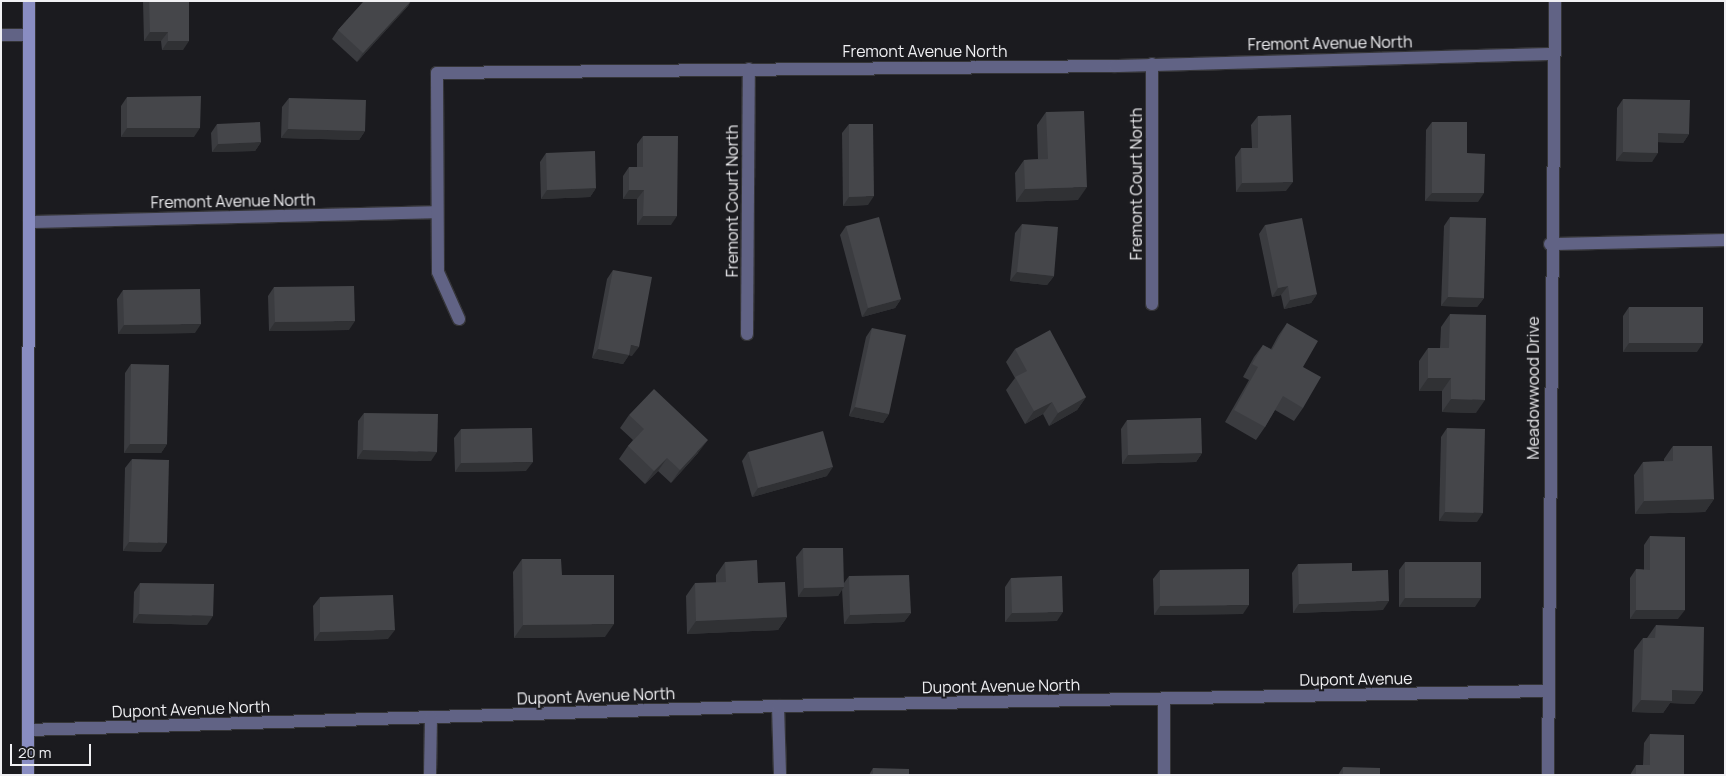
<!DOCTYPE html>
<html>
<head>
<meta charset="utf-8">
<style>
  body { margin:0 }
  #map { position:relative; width:1726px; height:776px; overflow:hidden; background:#1b1b1f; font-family:Manrope,sans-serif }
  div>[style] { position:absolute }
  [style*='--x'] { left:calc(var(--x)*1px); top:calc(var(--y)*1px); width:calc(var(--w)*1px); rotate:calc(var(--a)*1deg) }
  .roads { filter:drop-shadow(1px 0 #353538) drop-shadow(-1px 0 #353538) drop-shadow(0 1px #353538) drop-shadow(0 -1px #353538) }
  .street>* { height:12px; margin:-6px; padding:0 6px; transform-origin:6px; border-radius:6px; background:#616385 }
  .secondary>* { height:12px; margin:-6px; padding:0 6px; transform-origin:6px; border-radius:6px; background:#898dc2 }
  .wall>* { inset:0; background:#3b3c40 }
  .shaded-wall>* { inset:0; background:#303134 }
  .building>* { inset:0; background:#45464a }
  span { translate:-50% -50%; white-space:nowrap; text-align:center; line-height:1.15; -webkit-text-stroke:4px #1b1b1f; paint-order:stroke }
  .street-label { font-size:16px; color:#f0f0f3 }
  .frame { position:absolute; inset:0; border:2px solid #f0f0f3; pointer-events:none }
  .scale { position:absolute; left:10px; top:744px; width:81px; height:22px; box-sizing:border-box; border:2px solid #f0f0f3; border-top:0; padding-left:6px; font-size:15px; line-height:18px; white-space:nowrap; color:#f0f0f3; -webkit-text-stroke:4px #1b1b1f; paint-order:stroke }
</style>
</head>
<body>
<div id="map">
  <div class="roads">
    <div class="street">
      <i style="--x:1;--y:35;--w:28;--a:0"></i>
      <i style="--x:1152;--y:64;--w:240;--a:90"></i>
      <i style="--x:29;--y:222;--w:408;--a:-1.4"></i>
      <i style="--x:1550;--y:244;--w:175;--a:-1.3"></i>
      <i style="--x:459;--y:319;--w:51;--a:-114.1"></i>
      <i style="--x:438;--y:272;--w:199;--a:-90.3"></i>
      <i style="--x:437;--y:73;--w:678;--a:-0.59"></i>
      <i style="--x:1115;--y:66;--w:437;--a:-1.6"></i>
      <i style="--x:747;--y:334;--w:265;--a:-89.6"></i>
      <i style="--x:1164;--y:700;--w:75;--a:90"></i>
      <i style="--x:778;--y:706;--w:69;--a:88.3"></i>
      <i style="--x:28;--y:730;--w:750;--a:-1.83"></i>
      <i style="--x:778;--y:706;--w:770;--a:-1.12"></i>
      <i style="--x:430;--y:775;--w:58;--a:-89"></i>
      <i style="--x:1548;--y:775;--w:774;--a:-89.48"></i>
    </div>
    <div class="secondary">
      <i style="--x:28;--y:775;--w:774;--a:-89.93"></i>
    </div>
  </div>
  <div class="wall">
    <i style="clip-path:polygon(143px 1px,189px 1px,183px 50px,162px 50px,161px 41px,144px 41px)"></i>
    <i style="clip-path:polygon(364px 1px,411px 1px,408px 6px,357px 62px,332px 39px,338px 30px)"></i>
    <i style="clip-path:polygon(127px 97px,194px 137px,121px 137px,121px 106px)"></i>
    <i style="clip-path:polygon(289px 98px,365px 131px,359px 140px,281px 138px,282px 107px)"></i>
    <i style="clip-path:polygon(1623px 99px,1689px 134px,1683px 143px,1658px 142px,1652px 162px,1616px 161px,1617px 108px)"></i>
    <i style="clip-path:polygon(1046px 112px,1078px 200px,1016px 202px,1015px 173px,1024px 160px,1038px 159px,1037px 125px)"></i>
    <i style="clip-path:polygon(1258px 116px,1286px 191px,1236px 192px,1235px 157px,1241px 148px,1252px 148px,1251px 125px)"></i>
    <i style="clip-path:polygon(1432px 122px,1467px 153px,1478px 202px,1425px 201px,1426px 130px)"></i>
    <i style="clip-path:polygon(217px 124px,261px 142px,255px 151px,212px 152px,211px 133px)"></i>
    <i style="clip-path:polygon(849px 124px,868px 205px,843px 206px,842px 133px)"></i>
    <i style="clip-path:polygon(643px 136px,671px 225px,637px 225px,637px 199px,623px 199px,623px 176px,629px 167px,637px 167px,637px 144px)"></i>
    <i style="clip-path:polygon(546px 153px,596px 188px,590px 197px,541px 199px,540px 162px)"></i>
    <i style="clip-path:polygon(1450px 217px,1484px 298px,1477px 307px,1441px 306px,1444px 226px)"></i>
    <i style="clip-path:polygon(1022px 224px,1054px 276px,1047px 285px,1010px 281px,1015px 233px)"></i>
    <i style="clip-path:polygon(1265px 225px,1317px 294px,1311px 303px,1284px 309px,1281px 295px,1272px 297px,1259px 234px)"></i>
    <i style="clip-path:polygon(846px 226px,901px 299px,895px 308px,862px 317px,840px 235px)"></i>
    <i style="clip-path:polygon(613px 270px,632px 356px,629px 355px,623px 364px,592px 358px,607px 279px)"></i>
    <i style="clip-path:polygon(274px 287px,349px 330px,269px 331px,268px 296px)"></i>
    <i style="clip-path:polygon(123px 290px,195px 333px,118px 334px,117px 299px)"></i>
    <i style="clip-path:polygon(1629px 307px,1697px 352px,1623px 352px,1623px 316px)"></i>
    <i style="clip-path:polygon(1450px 314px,1476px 413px,1442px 412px,1442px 391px,1419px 391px,1419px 361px,1428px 348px,1440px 348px,1441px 327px)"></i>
    <i style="clip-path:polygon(1287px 323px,1303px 367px,1303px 408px,1294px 421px,1275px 410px,1265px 427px,1256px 440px,1225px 422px,1249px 380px,1243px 377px,1254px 357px,1263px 345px,1271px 349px,1278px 336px)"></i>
    <i style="clip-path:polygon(872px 328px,889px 414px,883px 423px,849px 416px,866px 337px)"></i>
    <i style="clip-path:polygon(1015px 349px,1086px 397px,1077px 410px,1049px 426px,1043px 414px,1025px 424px,1006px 390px,1015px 378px,1006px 362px)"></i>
    <i style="clip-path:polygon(131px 364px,167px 444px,161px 453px,124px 453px,125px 373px)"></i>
    <i style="clip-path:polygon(364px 413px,431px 461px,357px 459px,358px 421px)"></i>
    <i style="clip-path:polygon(629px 415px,698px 453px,671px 483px,658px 471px,645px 484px,619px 459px,628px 446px,633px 440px,620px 428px)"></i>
    <i style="clip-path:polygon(1127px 420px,1202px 453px,1196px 462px,1122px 464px,1121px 429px)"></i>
    <i style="clip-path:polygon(1447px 428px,1477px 522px,1439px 521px,1441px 437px)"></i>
    <i style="clip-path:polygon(461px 429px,526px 471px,455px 472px,454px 438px)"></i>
    <i style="clip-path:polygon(1673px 446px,1714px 499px,1705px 512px,1635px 514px,1634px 475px,1643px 462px,1664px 461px,1664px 459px)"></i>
    <i style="clip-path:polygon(748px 452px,827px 476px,752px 497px,742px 461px)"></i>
    <i style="clip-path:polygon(132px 459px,161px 552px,123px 551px,125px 468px)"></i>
    <i style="clip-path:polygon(1650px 536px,1678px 619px,1630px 619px,1630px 578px,1636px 569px,1644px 570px,1644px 545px)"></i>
    <i style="clip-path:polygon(803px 548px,844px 583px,849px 576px,911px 613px,904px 622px,844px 624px,842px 589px,838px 596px,798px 597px,796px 557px)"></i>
    <i style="clip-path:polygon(522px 559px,605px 637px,514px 638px,513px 572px)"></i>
    <i style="clip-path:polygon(725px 562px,758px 583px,787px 617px,778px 630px,687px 634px,686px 596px,695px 583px,716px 583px,716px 575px)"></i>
    <i style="clip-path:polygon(1405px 562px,1475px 607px,1399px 607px,1399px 570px)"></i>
    <i style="clip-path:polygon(1298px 564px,1352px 571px,1383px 610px,1293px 613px,1292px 573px)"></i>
    <i style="clip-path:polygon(1160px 570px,1243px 614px,1154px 615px,1153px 579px)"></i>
    <i style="clip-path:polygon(1011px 578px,1057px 621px,1005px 622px,1005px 587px)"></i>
    <i style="clip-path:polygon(140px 583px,207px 625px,133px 623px,134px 592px)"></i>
    <i style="clip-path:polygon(320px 597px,388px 639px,314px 641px,313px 606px)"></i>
    <i style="clip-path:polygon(1656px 625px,1703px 691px,1694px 704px,1670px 703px,1663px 713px,1632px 712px,1634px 650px,1643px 638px,1647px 638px)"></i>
    <i style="clip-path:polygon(1650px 734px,1684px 775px,1630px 775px,1636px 765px,1643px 765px,1644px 743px)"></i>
    <i style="clip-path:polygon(1343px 767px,1380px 775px,1338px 775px)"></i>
    <i style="clip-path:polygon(873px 768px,909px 775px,869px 775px)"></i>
  </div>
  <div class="shaded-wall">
    <i style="clip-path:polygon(411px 1px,408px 6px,357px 62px,363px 53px)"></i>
    <i style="clip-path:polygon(150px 32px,168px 32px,161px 41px,144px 41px)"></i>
    <i style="clip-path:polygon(168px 41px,189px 41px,183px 50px,162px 50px)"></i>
    <i style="clip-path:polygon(127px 128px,200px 128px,194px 137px,121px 137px)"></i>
    <i style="clip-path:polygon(288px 129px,365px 131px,359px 140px,281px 138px)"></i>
    <i style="clip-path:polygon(1658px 133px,1689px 134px,1683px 143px,1652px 142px)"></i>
    <i style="clip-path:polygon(261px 142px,255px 151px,212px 152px,218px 144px)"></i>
    <i style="clip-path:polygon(1623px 152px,1658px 153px,1652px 162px,1616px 161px)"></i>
    <i style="clip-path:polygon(1293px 182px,1286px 191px,1236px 192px,1242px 183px)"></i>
    <i style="clip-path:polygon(1087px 187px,1078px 200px,1016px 202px,1025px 189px)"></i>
    <i style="clip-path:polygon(596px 188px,590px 197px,541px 199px,547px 190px)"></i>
    <i style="clip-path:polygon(629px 190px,644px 190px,637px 199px,623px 199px)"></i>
    <i style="clip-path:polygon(1432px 193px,1484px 193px,1478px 202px,1425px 201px)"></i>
    <i style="clip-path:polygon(874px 196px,868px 205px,843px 206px,849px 197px)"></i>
    <i style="clip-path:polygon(643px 216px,677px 216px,671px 225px,637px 225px)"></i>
    <i style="clip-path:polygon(1017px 272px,1054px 276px,1047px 285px,1010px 281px)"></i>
    <i style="clip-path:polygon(1288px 286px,1281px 295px,1272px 297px,1278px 288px)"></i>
    <i style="clip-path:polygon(1317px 294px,1311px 303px,1284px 309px,1290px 300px)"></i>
    <i style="clip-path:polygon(1448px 297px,1484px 298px,1477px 307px,1441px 306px)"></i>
    <i style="clip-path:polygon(901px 299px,895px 308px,862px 317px,868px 308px)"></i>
    <i style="clip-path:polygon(355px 321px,349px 330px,269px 331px,275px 322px)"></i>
    <i style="clip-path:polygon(201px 324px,195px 333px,118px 334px,124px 325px)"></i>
    <i style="clip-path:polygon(1629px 343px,1703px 343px,1697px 352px,1623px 352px)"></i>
    <i style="clip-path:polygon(631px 345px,639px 347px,632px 356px,629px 355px,623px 364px,592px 358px,598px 349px)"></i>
    <i style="clip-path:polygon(1428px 378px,1451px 378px,1442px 391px,1419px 391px)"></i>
    <i style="clip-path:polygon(1086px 397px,1077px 410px,1049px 426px,1058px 413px)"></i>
    <i style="clip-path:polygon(1451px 399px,1485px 400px,1476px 413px,1442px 412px)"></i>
    <i style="clip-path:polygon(1052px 402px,1043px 414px,1025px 424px,1034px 411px)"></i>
    <i style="clip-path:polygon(855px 407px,889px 414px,883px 423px,849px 416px)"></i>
    <i style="clip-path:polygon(708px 440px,698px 453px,671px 483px,680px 470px)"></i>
    <i style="clip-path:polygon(130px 444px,167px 444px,161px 453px,124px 453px)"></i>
    <i style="clip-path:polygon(363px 450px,437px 452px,431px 461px,357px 459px)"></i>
    <i style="clip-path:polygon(1202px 453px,1196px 462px,1122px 464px,1128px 455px)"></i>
    <i style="clip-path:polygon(667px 458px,658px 471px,645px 484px,654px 471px)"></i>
    <i style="clip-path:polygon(533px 462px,526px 471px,455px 472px,461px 463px)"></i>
    <i style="clip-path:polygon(833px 467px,827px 476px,752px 497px,758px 488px)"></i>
    <i style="clip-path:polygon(1714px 499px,1705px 512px,1635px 514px,1644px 501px)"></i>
    <i style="clip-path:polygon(1445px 512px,1483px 513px,1477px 522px,1439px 521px)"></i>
    <i style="clip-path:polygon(129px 542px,167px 543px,161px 552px,123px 551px)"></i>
    <i style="clip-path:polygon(844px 587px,838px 596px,798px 597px,804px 588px)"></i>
    <i style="clip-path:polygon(1405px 598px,1481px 598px,1475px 607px,1399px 607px)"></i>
    <i style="clip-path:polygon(1389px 601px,1383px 610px,1293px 613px,1299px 604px)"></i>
    <i style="clip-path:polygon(1249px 605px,1243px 614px,1154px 615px,1160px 606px)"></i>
    <i style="clip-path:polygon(1636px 610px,1685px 610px,1678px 619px,1630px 619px)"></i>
    <i style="clip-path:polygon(1063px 612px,1057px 621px,1005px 622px,1012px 613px)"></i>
    <i style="clip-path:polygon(911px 613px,904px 622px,844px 624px,850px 615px)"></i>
    <i style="clip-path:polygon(139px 614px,213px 616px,207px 625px,133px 623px)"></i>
    <i style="clip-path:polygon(787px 617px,778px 630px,687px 634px,696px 621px)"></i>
    <i style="clip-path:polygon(614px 624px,605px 637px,514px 638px,523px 625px)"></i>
    <i style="clip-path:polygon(395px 630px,388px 639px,314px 641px,320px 632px)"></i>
    <i style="clip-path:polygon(1672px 690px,1703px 691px,1694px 704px,1670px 703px,1663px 713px,1632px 712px,1641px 700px)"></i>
  </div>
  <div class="building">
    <i style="clip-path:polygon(149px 1px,189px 1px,189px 41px,168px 41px,168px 32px,150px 32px)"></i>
    <i style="clip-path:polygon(364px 1px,411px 1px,363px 53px,338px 30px)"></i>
    <i style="clip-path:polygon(201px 96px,200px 128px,127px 128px,127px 97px)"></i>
    <i style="clip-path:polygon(289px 98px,366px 100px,365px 131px,288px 129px)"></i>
    <i style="clip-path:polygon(1623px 99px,1690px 100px,1689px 134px,1658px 133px,1658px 153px,1623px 152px)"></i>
    <i style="clip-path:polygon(1084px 111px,1087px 187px,1025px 189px,1024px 160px,1048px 159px,1046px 112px)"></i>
    <i style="clip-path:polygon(1291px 115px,1293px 182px,1242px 183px,1241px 148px,1258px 148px,1258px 116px)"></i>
    <i style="clip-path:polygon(260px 122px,261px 142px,218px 144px,217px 124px)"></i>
    <i style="clip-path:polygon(1432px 122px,1467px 122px,1467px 153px,1485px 154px,1484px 193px,1432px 193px)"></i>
    <i style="clip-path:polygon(849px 124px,873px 124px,874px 196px,849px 197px)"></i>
    <i style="clip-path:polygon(643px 136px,678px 136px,677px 216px,643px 216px,644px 190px,629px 190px,629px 167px,643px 167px)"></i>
    <i style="clip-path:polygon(595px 151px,596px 188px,547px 190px,546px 153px)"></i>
    <i style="clip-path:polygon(879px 217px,901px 299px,868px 308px,846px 226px)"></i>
    <i style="clip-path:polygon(1450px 217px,1486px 218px,1484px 298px,1448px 297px)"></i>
    <i style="clip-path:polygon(1302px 218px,1317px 294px,1290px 300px,1288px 286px,1278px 288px,1265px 225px)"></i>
    <i style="clip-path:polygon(1022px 224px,1058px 227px,1054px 276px,1017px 272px)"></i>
    <i style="clip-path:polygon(613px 270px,652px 277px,639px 347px,631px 345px,629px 355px,598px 349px)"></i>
    <i style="clip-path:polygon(354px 286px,355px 321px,275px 322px,274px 287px)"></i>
    <i style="clip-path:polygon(200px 289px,201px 324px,124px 325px,123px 290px)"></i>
    <i style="clip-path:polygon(1629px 307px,1703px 307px,1703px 343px,1629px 343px)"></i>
    <i style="clip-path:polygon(1450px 314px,1486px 315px,1485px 400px,1451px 399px,1451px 378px,1428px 378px,1428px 348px,1449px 348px)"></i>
    <i style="clip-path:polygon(1287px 323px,1318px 341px,1303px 367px,1321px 377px,1303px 408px,1283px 396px,1265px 427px,1234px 410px,1258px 367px,1252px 364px,1263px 345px,1272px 350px)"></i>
    <i style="clip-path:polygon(872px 328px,906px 335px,889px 414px,855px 407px)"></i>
    <i style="clip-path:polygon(1050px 330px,1086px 397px,1058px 413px,1052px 402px,1034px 411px,1015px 377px,1027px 371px,1015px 349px)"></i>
    <i style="clip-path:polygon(131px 364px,169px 365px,167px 444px,130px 444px)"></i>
    <i style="clip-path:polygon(654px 389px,708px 440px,680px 470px,667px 458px,654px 471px,628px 446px,644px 429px,629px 415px)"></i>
    <i style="clip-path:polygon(364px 413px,438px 414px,437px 452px,363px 450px)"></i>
    <i style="clip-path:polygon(1201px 418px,1202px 453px,1128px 455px,1127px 420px)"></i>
    <i style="clip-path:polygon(532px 428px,533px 462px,461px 463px,461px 429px)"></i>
    <i style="clip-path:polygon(1447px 428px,1485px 429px,1483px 513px,1445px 512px)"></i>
    <i style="clip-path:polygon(823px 431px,833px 467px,758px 488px,748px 452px)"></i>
    <i style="clip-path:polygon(1673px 446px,1712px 446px,1714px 499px,1644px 501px,1643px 462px,1673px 461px)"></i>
    <i style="clip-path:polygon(132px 459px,169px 460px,167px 543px,129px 542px)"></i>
    <i style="clip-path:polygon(1650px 536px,1685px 537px,1685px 610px,1636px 610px,1636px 569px,1650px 570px)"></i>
    <i style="clip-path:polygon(803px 548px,843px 548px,844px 587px,804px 588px)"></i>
    <i style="clip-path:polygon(522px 559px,561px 559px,562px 575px,614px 575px,614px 624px,523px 625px)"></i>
    <i style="clip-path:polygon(757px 560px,758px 583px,785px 582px,787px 617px,696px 621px,695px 583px,726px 582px,725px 562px)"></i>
    <i style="clip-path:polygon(1405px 562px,1481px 562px,1481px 598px,1405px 598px)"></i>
    <i style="clip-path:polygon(1352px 563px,1352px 571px,1388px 570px,1389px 601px,1299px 604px,1298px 564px)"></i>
    <i style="clip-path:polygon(1249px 569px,1249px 605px,1160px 606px,1160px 570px)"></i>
    <i style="clip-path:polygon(909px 575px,911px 613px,850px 615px,849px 576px)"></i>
    <i style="clip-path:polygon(1062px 576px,1063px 612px,1012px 613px,1011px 578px)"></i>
    <i style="clip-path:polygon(140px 583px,214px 584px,213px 616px,139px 614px)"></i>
    <i style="clip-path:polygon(393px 595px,395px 630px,320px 632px,320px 597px)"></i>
    <i style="clip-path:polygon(1656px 625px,1704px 627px,1703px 691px,1672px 690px,1672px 701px,1641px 700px,1643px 638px,1655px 638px)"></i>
    <i style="clip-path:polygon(1650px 734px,1684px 735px,1684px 775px,1636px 775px,1636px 765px,1650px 765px)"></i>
    <i style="clip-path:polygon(1343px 767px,1380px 768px,1380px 775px,1343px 775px)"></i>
    <i style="clip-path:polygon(873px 768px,909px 769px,909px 775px,873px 775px)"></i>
  </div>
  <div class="street-label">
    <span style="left:1330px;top:43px;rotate:-1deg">Fremont Avenue North</span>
    <span style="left:925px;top:51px">Fremont Avenue North</span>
    <span style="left:1136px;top:184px;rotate:-90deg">Fremont Court North</span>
    <span style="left:233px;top:201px;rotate:-1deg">Fremont Avenue North</span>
    <span style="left:732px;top:201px;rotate:-90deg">Fremont Court North</span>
    <span style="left:1533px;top:388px;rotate:-90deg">Meadowwood Drive</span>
    <span style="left:1356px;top:679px;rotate:-1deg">Dupont Avenue</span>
    <span style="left:1001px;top:686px;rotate:-1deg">Dupont Avenue North</span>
    <span style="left:596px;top:696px;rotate:-2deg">Dupont Avenue North</span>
    <span style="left:191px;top:709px;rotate:-2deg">Dupont Avenue North</span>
  </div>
  <div class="frame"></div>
  <div class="scale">20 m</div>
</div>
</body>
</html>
